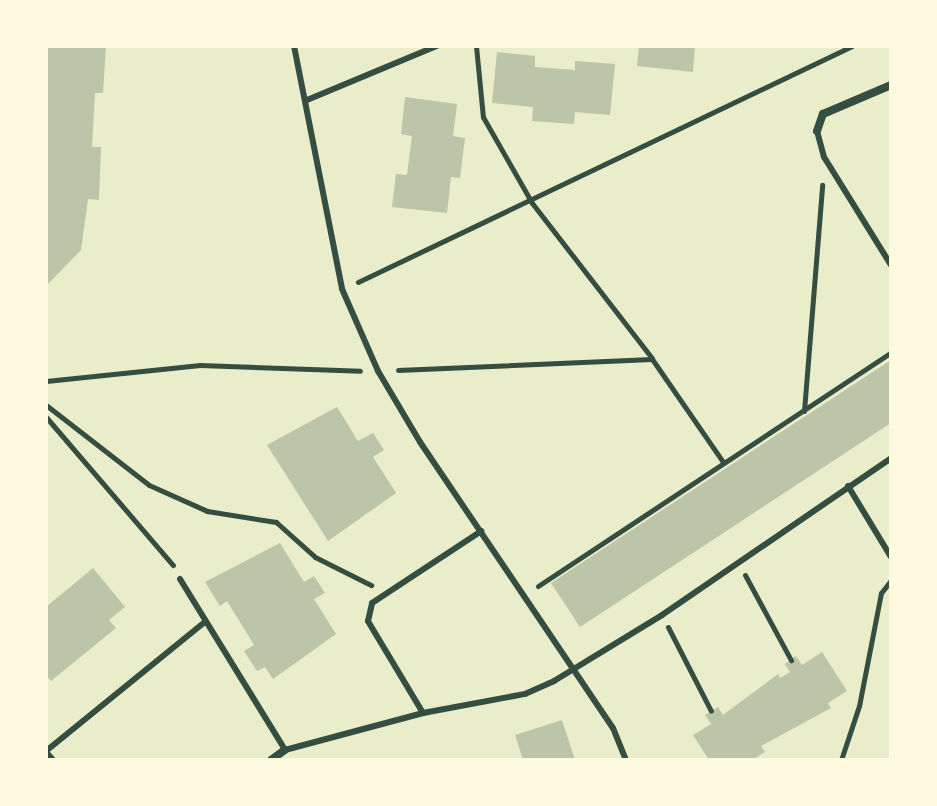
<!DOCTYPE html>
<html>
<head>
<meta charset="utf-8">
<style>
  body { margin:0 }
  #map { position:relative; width:937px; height:806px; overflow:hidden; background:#e9edc9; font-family:Montserrat,sans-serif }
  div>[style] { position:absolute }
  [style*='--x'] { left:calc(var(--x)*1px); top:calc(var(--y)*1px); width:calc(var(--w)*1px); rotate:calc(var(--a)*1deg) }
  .building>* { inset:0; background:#bcc5a7 }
  .path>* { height:5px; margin:-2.5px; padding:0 2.5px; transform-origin:2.5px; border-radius:2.5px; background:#344e41 }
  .service>* { height:6px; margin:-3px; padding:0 3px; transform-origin:3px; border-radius:3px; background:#344e41 }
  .minor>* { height:8px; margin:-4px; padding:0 4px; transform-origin:4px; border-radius:4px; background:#344e41 }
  span { translate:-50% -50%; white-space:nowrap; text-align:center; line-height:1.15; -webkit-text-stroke:6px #fefae0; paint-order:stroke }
  .frame { position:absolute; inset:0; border:48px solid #fefae0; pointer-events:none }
</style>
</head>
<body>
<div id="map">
  <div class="building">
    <i style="clip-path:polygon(46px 46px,106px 46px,103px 93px,95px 93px,92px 147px,101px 147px,99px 200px,88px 199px,81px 250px,46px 286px)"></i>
    <i style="clip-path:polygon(639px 46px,695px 46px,693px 72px,637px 66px)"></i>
    <i style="clip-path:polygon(497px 52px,535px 56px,535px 67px,575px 70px,575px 61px,615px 64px,610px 115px,575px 112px,574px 124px,532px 121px,533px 107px,492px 103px)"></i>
    <i style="clip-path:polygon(405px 97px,457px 104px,453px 136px,465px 138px,460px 178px,451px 177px,447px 213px,392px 207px,396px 174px,407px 175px,412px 136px,401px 134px)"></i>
    <i style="clip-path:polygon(891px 360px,891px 423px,580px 627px,551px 583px)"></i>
    <i style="clip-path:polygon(337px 407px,358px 441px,373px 433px,384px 450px,373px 457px,396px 493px,328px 541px,267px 445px)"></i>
    <i style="clip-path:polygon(280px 543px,304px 582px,314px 576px,325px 593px,314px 599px,336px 634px,273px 679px,265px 667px,257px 671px,244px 651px,254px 645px,227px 601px,220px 606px,205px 582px)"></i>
    <i style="clip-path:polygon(93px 568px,125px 607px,109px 620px,116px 628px,51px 681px,46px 675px,46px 607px)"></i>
    <i style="clip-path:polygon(822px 652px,847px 691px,828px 703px,831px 708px,761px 746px,765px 752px,752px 760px,709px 760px,693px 735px,711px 724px,705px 715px,718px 707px,723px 715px,778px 674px,780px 678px,790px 672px,785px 664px,796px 656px,802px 665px)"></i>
    <i style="clip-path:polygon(562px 720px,575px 760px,523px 760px,515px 735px)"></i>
  </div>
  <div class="path">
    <i style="--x:476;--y:46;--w:71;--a:84.4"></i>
    <i style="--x:483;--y:117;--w:99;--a:60.3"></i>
    <i style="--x:532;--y:203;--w:196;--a:52.3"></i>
    <i style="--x:358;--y:282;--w:547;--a:-25.54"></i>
    <i style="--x:398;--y:370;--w:254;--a:-2.5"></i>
    <i style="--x:652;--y:359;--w:125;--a:55.4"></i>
    <i style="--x:46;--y:381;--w:155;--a:-5.9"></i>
    <i style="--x:200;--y:365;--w:160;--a:2.1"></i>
    <i style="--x:46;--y:405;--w:130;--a:37.8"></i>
    <i style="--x:149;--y:485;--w:64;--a:24.1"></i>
    <i style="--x:207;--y:511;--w:70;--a:9.1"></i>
    <i style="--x:276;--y:522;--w:52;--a:41.9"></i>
    <i style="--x:315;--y:557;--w:63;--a:26.6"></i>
    <i style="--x:804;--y:411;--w:227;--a:-85.4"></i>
    <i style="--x:46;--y:417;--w:195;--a:49.4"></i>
    <i style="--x:745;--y:575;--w:97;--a:61.6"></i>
    <i style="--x:538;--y:586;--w:424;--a:-33.5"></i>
    <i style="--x:668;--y:627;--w:94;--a:62.9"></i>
    <i style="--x:841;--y:760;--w:57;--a:-71.6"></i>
    <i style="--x:859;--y:706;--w:115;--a:-79"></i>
    <i style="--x:881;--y:593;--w:16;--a:-52"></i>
  </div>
  <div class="service">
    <i style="--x:294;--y:46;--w:248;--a:78.8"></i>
    <i style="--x:342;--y:289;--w:90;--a:66.3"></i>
    <i style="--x:378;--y:371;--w:82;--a:59.4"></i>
    <i style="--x:420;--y:442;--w:345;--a:56"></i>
    <i style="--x:613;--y:728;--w:35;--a:68"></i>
    <i style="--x:307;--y:100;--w:141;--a:-22.6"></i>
    <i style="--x:817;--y:131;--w:27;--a:75"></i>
    <i style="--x:824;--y:157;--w:127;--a:58.2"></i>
    <i style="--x:848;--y:486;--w:83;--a:58.8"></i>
    <i style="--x:180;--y:579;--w:201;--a:58.4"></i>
    <i style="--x:285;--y:750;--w:143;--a:-15"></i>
    <i style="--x:423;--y:713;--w:104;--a:-10.6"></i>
    <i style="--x:525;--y:694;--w:32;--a:-24"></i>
    <i style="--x:554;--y:681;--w:127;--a:-31.4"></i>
    <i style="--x:662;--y:615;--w:278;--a:-34.4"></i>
    <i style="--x:423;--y:713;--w:107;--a:-120.9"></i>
    <i style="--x:368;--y:621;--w:18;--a:-77"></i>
    <i style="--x:372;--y:603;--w:131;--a:-33.4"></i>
    <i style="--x:46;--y:751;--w:205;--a:-39.1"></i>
    <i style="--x:46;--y:752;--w:11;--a:49"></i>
  </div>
  <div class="minor">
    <i style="--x:817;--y:131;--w:18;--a:-71"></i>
    <i style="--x:823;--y:114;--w:74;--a:-23.1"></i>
    <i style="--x:271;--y:760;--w:17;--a:-36"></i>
  </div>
  <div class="frame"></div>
</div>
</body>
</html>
